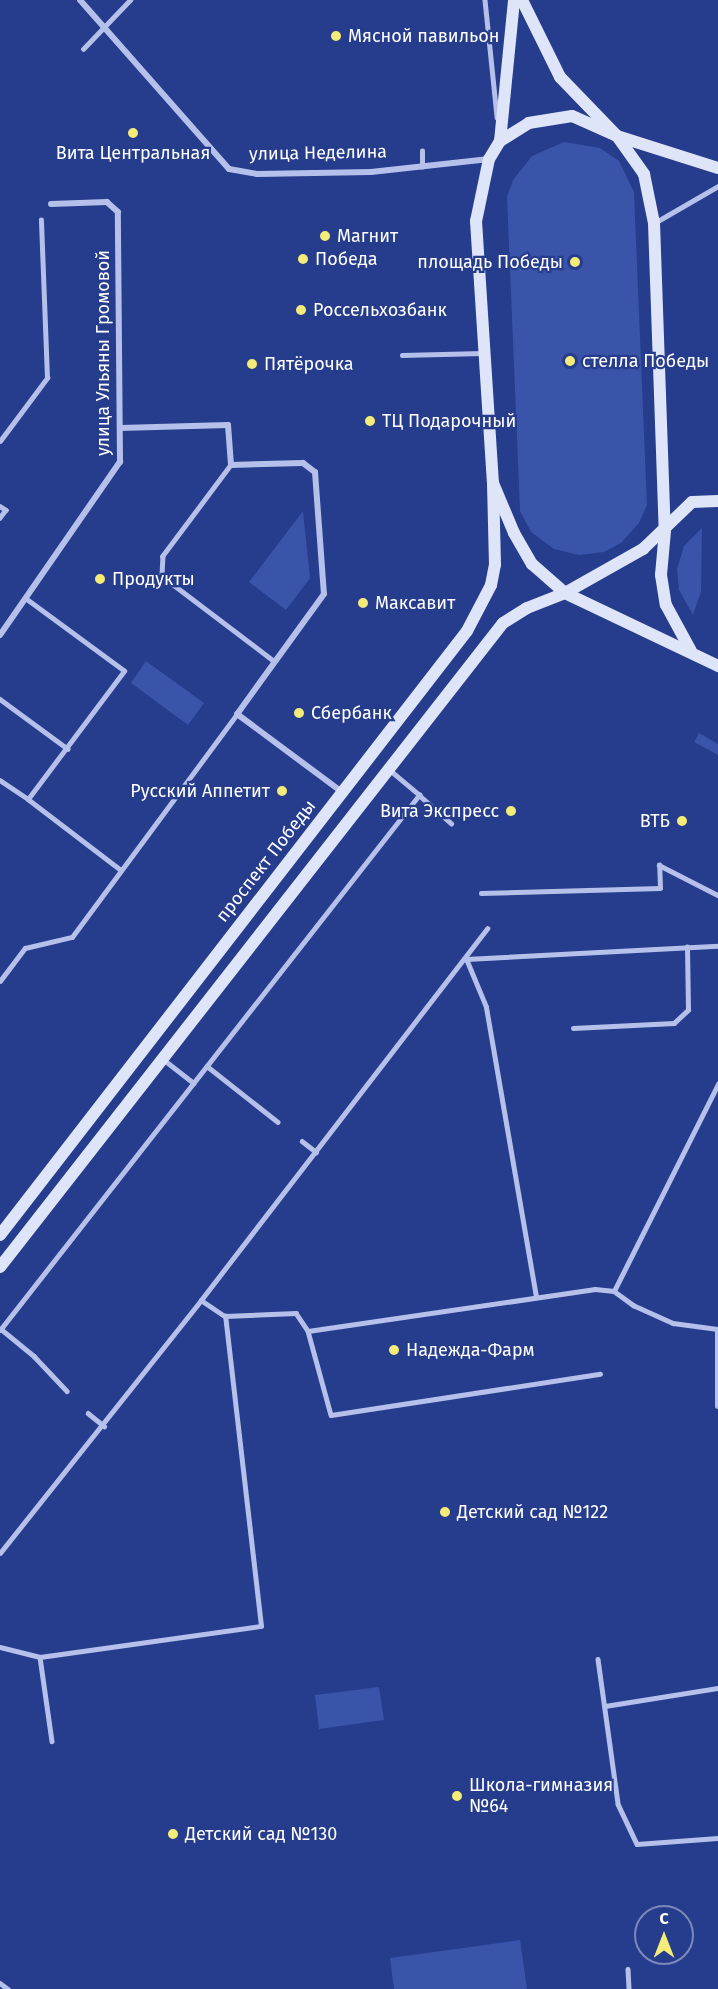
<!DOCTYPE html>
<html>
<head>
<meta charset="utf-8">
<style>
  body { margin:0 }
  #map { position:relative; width:718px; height:1989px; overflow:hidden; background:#263c8c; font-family:"Fira Sans",sans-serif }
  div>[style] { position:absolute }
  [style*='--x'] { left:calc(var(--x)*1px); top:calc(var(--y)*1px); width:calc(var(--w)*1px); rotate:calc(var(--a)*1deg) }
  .green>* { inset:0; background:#3a54a9 }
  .lane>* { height:4.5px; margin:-2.25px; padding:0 2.25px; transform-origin:2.25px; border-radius:2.25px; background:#b5c1ea }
  .street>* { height:6px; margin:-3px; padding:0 3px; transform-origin:3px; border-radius:3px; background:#b5c1ea }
  .secondary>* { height:12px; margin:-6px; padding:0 6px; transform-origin:6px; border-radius:6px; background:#dfe5f9 }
  .dots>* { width:16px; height:16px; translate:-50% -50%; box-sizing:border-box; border:3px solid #263c8c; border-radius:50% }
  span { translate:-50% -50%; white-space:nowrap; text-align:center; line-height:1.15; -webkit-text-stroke:4.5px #263c8c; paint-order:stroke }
  .poi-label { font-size:18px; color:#fff }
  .left { translate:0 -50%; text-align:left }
  .right { translate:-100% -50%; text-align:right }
  .street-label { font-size:18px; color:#fff }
  .north { position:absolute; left:634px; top:1905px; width:60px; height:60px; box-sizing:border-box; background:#263c8c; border:2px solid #7d8aba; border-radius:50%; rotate:0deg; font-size:16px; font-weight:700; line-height:24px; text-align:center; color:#fff }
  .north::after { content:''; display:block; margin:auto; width:21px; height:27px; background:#f4eb79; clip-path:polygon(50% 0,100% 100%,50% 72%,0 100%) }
</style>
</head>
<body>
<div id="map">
  <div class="green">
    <i style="clip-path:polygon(564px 142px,600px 148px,619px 161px,634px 192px,647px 505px,639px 523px,621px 543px,604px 552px,579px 555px,554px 549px,531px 532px,520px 511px,507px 197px,513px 180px,532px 156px)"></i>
    <i style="clip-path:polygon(303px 511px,310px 578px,286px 610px,249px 582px)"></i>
    <i style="clip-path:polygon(702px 528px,701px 592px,693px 615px,679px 590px,677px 569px,684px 546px)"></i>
    <i style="clip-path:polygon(146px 661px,204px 703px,188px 725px,131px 683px)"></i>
    <i style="clip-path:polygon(699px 733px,718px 744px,718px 755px,694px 742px)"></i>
    <i style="clip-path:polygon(379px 1687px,384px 1720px,319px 1729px,315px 1695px)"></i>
    <i style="clip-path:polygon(520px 1940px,527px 1989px,394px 1989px,390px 1958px)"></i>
  </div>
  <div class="lane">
    <i style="--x:485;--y:0;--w:118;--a:84.1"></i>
    <i style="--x:83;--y:49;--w:68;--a:-46.2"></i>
    <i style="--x:422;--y:167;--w:16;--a:-90"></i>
    <i style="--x:656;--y:222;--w:72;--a:-30.1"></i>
    <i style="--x:402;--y:355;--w:81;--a:-1.4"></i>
    <i style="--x:0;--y:441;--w:79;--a:-53.3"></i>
    <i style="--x:47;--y:378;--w:158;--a:-92.2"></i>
    <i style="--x:231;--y:465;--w:114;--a:126.8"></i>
    <i style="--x:163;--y:556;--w:20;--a:93"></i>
    <i style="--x:162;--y:576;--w:141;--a:37.2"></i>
    <i style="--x:0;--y:506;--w:7;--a:34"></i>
    <i style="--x:6;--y:510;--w:10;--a:127"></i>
    <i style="--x:0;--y:699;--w:84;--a:36.3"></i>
    <i style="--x:0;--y:780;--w:34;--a:34"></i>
    <i style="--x:28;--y:799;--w:160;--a:-53.1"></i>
    <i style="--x:124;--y:671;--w:122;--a:-143.7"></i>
    <i style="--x:419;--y:795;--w:43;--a:41.2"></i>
    <i style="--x:28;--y:799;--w:117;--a:37.4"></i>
    <i style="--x:481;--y:893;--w:179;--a:-1.6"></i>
    <i style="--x:660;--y:888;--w:23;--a:-92"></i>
    <i style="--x:659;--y:865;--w:66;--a:27"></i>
    <i style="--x:0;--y:981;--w:41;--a:-52.9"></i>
    <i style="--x:25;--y:948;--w:48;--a:-13.2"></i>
    <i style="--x:72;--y:937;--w:277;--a:-53.5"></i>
    <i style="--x:573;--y:1028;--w:101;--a:-2.8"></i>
    <i style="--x:674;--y:1023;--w:19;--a:-43"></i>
    <i style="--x:688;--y:1010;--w:63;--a:-90.9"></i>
    <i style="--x:163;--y:1059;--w:39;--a:38"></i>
    <i style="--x:207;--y:1066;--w:90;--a:38.3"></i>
    <i style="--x:302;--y:1141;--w:18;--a:38"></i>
    <i style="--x:614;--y:1291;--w:232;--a:-63.3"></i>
    <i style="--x:536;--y:1297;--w:294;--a:-99.8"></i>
    <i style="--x:486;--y:1007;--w:52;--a:-112.6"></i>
    <i style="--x:466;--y:959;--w:252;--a:-3"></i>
    <i style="--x:201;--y:1300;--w:469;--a:-52.4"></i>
    <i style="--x:1;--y:1329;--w:43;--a:39.3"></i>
    <i style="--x:34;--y:1356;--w:48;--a:46.7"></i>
    <i style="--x:0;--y:1330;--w:680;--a:-51.93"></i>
    <i style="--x:419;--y:795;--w:38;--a:-140"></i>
    <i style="--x:308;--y:1331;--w:87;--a:74.7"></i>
    <i style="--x:331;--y:1415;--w:272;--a:-8.7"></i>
    <i style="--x:88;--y:1413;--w:21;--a:39"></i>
    <i style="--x:0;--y:1553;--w:323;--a:-51.5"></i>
    <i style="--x:201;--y:1300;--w:29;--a:34"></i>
    <i style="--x:225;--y:1316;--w:71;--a:-2.4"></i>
    <i style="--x:296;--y:1313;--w:22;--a:56"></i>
    <i style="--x:308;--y:1331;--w:290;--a:-8.3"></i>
    <i style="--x:595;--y:1289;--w:19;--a:6"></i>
    <i style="--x:614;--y:1291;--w:24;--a:36"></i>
    <i style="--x:633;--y:1305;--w:44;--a:24.2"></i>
    <i style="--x:673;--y:1323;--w:45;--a:7.6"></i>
    <i style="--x:0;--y:1647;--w:41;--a:14"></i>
    <i style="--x:40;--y:1657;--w:223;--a:-8"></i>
    <i style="--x:261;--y:1626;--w:312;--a:-96.6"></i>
    <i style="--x:40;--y:1657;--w:85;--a:81.9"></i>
    <i style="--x:598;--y:1659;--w:146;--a:82.1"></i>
    <i style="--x:618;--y:1804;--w:44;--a:64.6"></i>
    <i style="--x:637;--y:1844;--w:81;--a:-4.2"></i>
    <i style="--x:605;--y:1706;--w:114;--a:-9.1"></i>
    <i style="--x:628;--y:1969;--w:20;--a:87"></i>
    <i style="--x:0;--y:1983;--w:10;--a:37"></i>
  </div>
  <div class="street">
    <i style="--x:80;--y:0;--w:225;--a:48.6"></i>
    <i style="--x:229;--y:169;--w:28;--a:10"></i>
    <i style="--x:257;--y:174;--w:114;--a:-1"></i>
    <i style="--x:371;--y:172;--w:119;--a:-6.3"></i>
    <i style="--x:120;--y:428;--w:108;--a:-1.6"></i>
    <i style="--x:228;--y:425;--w:40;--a:85.7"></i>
    <i style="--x:231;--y:465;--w:72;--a:-1.6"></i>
    <i style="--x:303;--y:463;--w:15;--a:37"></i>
    <i style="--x:315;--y:472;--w:122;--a:85.8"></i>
    <i style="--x:324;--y:594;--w:148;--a:125.9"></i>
    <i style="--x:237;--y:714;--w:131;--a:36.6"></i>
    <i style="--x:0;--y:635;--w:211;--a:-55.3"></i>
    <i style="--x:120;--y:462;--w:250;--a:-90.5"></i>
    <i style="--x:118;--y:212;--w:15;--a:-138"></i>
    <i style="--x:107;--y:202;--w:56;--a:178"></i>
    <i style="--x:718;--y:1331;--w:75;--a:90"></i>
  </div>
  <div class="secondary">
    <i style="--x:522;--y:0;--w:86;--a:63.7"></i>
    <i style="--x:560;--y:77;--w:82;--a:46"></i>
    <i style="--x:617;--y:136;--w:47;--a:54.6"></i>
    <i style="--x:644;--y:174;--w:50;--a:78.5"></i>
    <i style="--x:654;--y:223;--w:308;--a:88"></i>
    <i style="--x:665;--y:531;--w:44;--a:95.2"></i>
    <i style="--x:661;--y:575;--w:30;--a:81"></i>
    <i style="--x:666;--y:605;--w:52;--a:61.5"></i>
    <i style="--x:500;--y:141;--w:142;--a:-84.3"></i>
    <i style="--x:718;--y:168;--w:106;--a:-162.4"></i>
    <i style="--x:617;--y:136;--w:49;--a:-156"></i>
    <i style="--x:572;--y:116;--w:44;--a:170.8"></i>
    <i style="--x:529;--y:123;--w:34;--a:148"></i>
    <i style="--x:500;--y:141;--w:21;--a:121"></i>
    <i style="--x:489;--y:159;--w:63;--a:101.8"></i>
    <i style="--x:476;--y:221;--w:263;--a:86.3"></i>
    <i style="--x:493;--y:483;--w:54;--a:67.2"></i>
    <i style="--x:514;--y:533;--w:36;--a:60"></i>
    <i style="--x:532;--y:564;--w:44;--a:41.3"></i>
    <i style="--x:565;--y:593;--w:170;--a:25.5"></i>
    <i style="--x:0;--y:1235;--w:763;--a:-52.29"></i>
    <i style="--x:467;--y:631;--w:52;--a:-62.4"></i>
    <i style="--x:491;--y:585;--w:20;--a:-79"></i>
    <i style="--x:495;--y:565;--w:82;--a:-91.4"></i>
    <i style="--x:0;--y:1267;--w:817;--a:-52.01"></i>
    <i style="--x:503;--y:623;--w:28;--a:-32"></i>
    <i style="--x:527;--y:608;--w:41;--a:-21.5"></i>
    <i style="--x:565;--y:593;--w:90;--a:-29.4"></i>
    <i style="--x:643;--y:549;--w:68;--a:-43.8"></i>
    <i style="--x:692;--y:502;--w:26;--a:-2"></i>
  </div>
  <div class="dots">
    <i style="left:336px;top:36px;background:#f4eb79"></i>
    <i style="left:133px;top:133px;background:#f4eb79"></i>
    <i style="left:325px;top:236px;background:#f4eb79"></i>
    <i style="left:303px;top:259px;background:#f4eb79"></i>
    <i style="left:575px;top:262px;background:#f4eb79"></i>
    <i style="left:301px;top:310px;background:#f4eb79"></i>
    <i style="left:570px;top:361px;background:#f4eb79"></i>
    <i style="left:252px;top:364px;background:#f4eb79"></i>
    <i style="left:370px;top:421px;background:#f4eb79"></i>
    <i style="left:100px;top:579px;background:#f4eb79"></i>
    <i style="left:363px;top:603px;background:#f4eb79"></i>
    <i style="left:299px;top:713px;background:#f4eb79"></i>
    <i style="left:282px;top:791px;background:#f4eb79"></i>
    <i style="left:511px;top:811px;background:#f4eb79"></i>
    <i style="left:682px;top:821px;background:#f4eb79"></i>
    <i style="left:394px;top:1350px;background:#f4eb79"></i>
    <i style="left:445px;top:1512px;background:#f4eb79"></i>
    <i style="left:457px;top:1796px;background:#f4eb79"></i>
    <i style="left:173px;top:1834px;background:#f4eb79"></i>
  </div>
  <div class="poi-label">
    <span class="left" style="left:348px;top:36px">Мясной павильон</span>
    <span style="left:133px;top:153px">Вита Центральная</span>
    <span class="left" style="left:337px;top:236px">Магнит</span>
    <span class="left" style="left:315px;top:259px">Победа</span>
    <span class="right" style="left:563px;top:262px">площадь Победы</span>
    <span class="left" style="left:313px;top:310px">Россельхозбанк</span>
    <span class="left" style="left:582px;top:361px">стелла Победы</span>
    <span class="left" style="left:264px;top:364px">Пятёрочка</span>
    <span class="left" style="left:382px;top:421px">ТЦ Подарочный</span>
    <span class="left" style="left:112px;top:579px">Продукты</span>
    <span class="left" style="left:375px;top:603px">Максавит</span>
    <span class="left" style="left:311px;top:713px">Сбербанк</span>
    <span class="right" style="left:270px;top:791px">Русский Аппетит</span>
    <span class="right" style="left:499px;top:811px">Вита Экспресс</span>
    <span class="right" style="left:670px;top:821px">ВТБ</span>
    <span class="left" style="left:406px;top:1350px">Надежда-Фарм</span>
    <span class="left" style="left:457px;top:1512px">Детский сад №122</span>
    <span class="left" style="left:469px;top:1796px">Школа-гимназия<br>№64</span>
    <span class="left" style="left:185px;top:1834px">Детский сад №130</span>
  </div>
  <div class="street-label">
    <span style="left:318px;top:153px;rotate:-1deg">улица Неделина</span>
    <span style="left:103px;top:353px;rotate:-90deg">улица Ульяны Громовой</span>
    <span style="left:266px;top:861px;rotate:-52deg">проспект Победы</span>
  </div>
  <div class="north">С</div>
</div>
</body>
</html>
